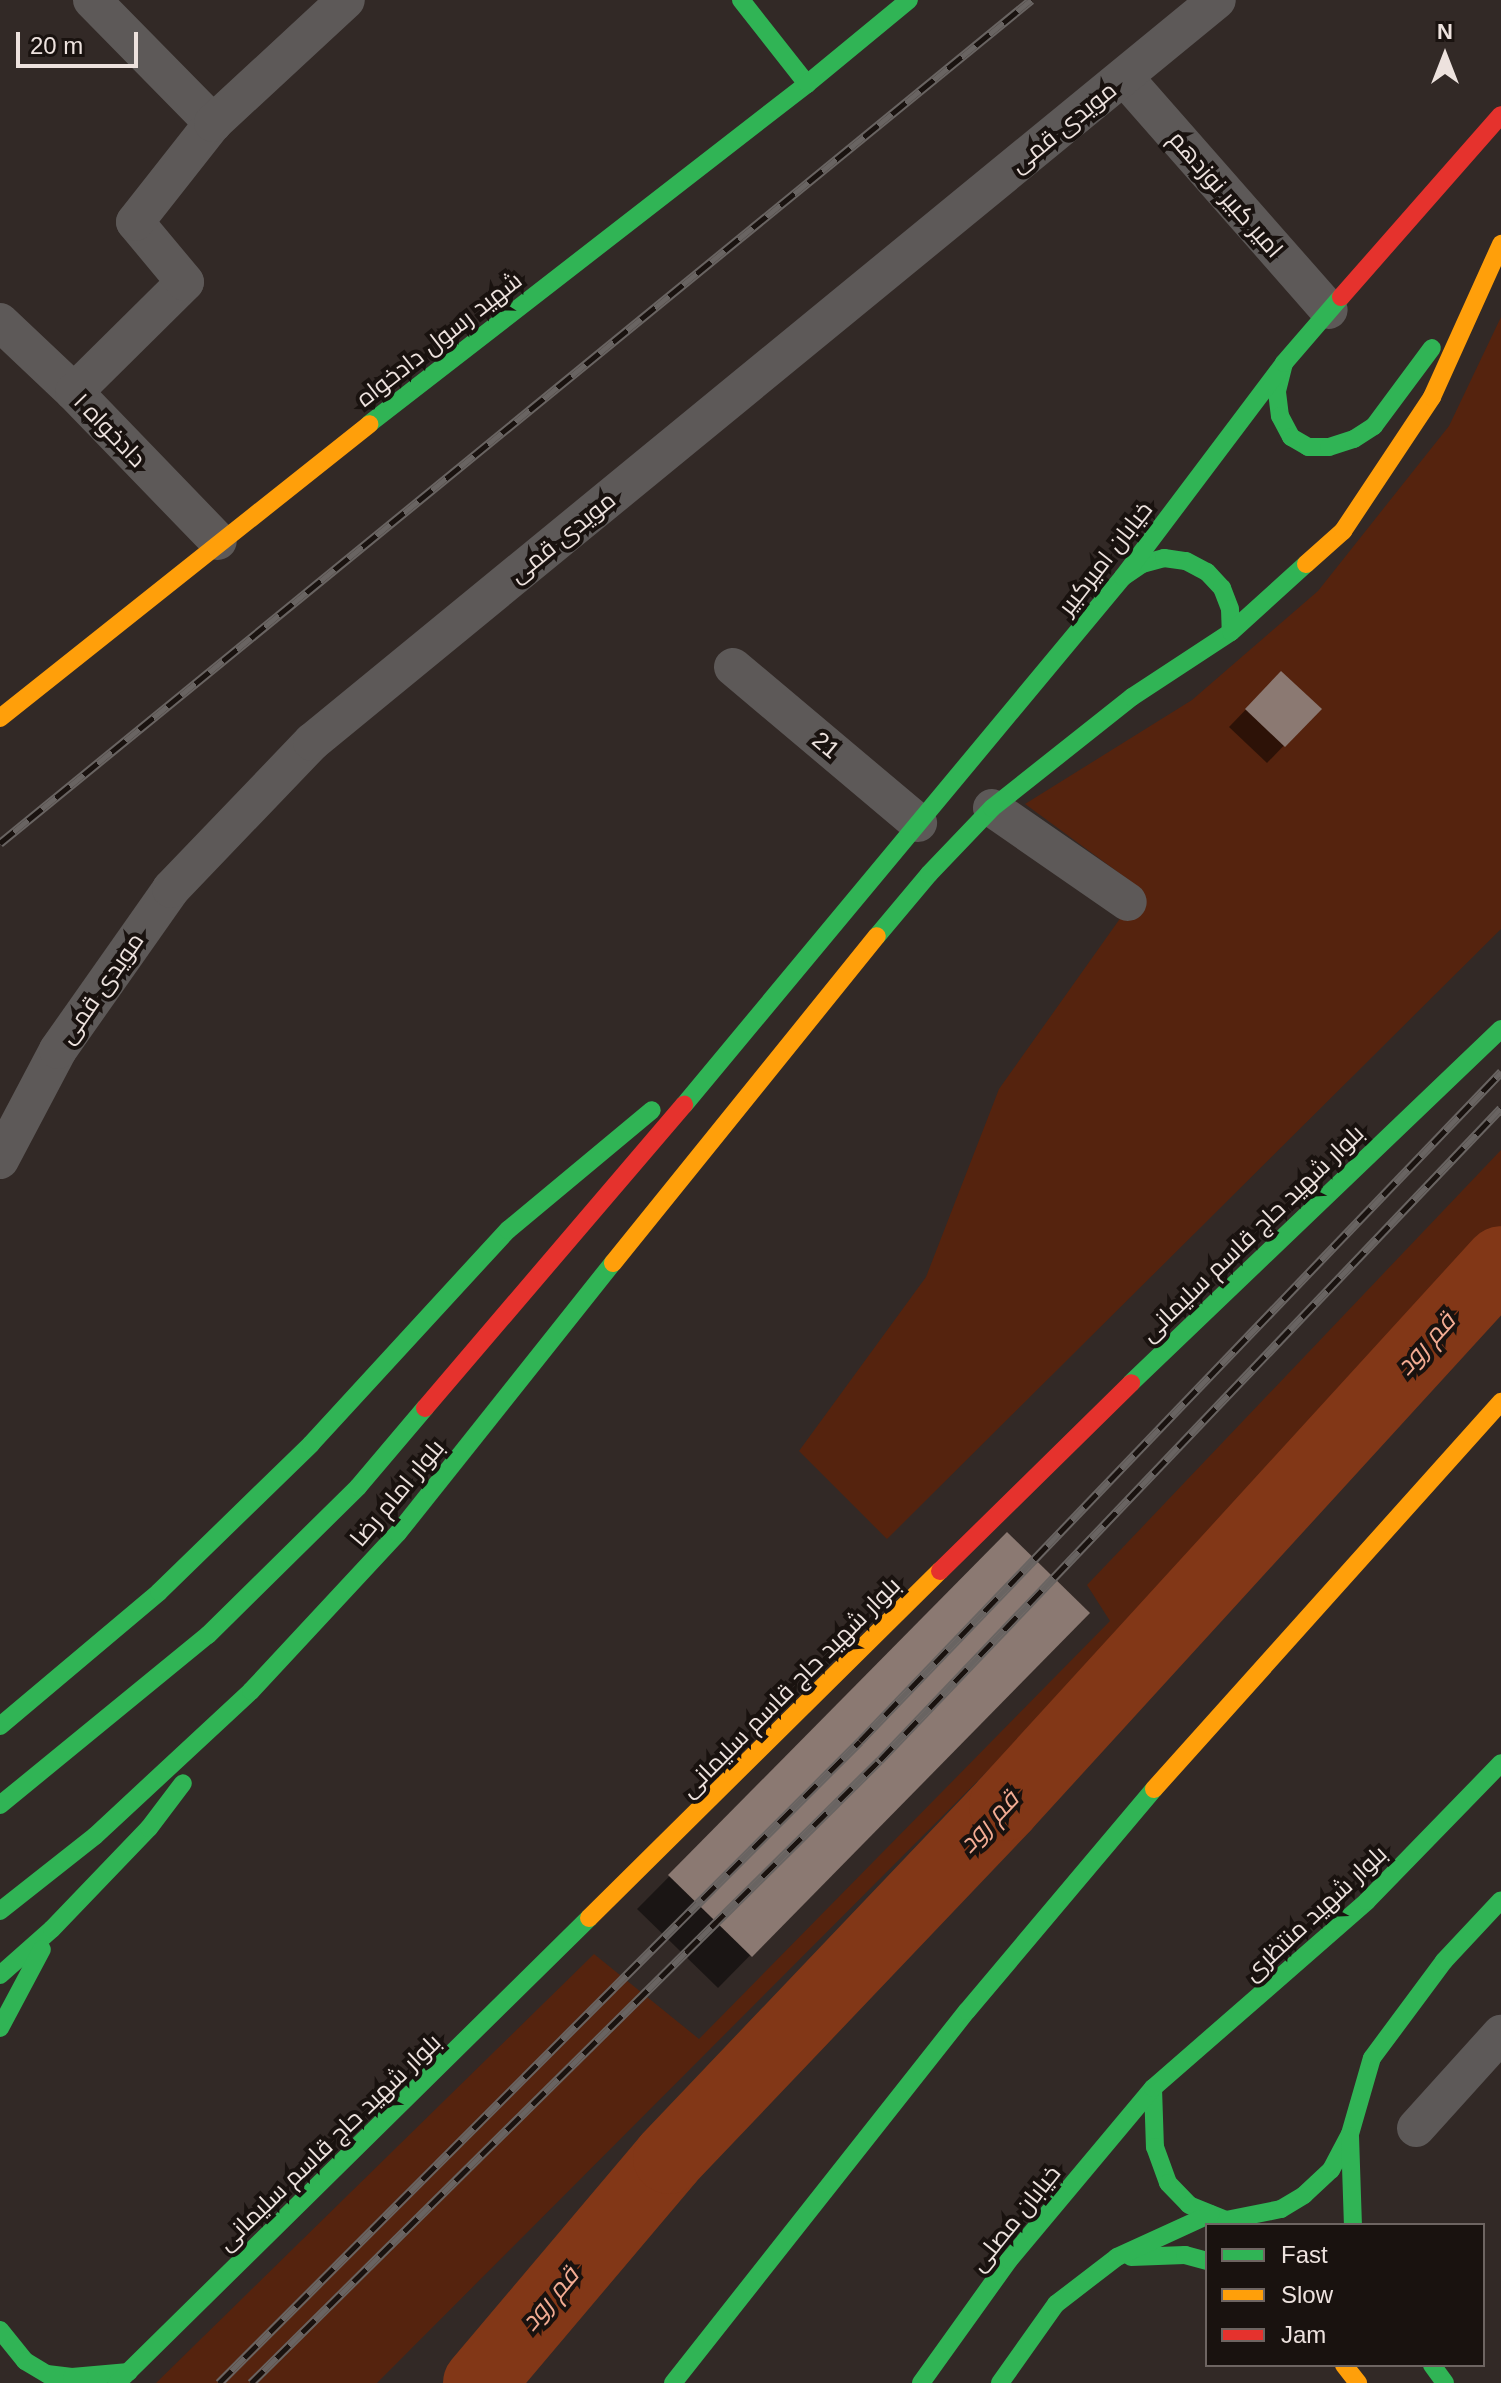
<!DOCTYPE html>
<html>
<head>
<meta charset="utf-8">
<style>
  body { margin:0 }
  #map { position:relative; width:1501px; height:2383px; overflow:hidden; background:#322926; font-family:Arial,Cairo,sans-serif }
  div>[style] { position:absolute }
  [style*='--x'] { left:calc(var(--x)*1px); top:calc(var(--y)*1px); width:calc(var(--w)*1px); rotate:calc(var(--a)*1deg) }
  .green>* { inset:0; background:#55230e }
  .shadow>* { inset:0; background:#0007 }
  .river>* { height:72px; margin:-36px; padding:0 36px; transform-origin:36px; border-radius:36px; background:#823717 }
  .building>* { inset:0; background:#8b7972 }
  .street>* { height:38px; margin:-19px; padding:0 19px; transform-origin:19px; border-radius:19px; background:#5d5958 }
  .fast>* { height:18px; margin:-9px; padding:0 9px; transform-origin:9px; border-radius:9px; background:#30b455 }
  .slow>* { height:18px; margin:-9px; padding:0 9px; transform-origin:9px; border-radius:9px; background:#ff9f0a }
  .jam>* { height:18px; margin:-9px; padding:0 9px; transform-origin:9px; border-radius:9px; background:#e5322d }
  .rail>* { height:9px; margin-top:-4.5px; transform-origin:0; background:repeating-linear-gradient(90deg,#19120f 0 18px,#696462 0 36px); box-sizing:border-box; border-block:2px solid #696462 }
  span { translate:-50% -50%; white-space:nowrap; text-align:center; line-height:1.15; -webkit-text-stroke:8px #19120f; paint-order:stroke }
  .street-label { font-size:24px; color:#ede2de }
  .water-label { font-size:26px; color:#f3ac93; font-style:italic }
  .legend { position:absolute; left:1205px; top:2223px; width:280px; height:144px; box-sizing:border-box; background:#19120f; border:2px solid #6e6562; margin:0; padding:10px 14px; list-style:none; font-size:24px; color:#ede2de }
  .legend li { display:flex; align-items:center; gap:16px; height:40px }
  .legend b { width:40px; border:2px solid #6e6562 }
  .north { position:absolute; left:1405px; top:16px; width:80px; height:80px; -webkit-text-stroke:6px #19120f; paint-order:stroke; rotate:0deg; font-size:22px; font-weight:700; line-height:32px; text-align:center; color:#ede2de }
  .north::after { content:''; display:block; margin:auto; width:28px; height:36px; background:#ede2de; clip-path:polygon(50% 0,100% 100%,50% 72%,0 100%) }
  .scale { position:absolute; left:16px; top:32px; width:122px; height:36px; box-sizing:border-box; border:4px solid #ede2de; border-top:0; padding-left:10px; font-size:24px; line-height:28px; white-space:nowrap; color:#ede2de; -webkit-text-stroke:6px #19120f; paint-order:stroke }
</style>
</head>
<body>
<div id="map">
  <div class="green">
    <i style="clip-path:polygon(1501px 317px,1501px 929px,887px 1539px,799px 1451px,926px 1277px,999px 1089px,1141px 889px,1025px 804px,1192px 700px,1318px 591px,1449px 426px)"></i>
    <i style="clip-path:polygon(1501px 1150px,1501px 1243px,1166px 1592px,377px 2383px,156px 2383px,594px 1954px,699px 2039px,1110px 1621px,1087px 1585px)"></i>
  </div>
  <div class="shadow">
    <i style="clip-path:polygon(1281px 673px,1319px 709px,1267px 763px,1229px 727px)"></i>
    <i style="clip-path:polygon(1007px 1535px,1087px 1613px,718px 1988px,637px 1909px)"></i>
  </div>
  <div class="river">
    <i style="--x:479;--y:2383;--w:294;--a:-49.8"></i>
    <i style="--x:669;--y:2158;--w:487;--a:-46.4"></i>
    <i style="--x:1005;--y:1805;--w:735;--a:-47.59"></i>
  </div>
  <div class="building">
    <i style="clip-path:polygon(1281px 671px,1322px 709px,1285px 747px,1245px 709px)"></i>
    <i style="clip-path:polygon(1007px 1532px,1090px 1613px,752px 1957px,668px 1875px)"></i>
  </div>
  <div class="street">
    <i style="--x:92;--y:0;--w:173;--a:45.5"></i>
    <i style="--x:1124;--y:77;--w:310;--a:48.7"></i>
    <i style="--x:0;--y:322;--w:102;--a:43.4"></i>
    <i style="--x:74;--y:392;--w:207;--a:46"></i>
    <i style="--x:74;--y:392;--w:156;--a:-44.7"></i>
    <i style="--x:185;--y:282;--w:78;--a:-129.8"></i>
    <i style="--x:135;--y:222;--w:126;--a:-51.8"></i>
    <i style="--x:213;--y:123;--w:181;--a:-42.8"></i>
    <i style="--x:733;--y:667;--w:242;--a:40.1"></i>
    <i style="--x:992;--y:808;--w:165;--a:34.7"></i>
    <i style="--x:0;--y:1160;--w:124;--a:-62.2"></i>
    <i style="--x:58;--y:1050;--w:197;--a:-54.9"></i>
    <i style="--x:171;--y:889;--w:204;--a:-46.2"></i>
    <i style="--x:312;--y:742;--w:1170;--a:-39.35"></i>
    <i style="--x:1416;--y:2128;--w:127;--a:-47.9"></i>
  </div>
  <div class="fast">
    <i style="--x:741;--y:0;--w:107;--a:51.8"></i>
    <i style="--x:1284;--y:363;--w:30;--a:104"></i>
    <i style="--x:1277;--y:392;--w:24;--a:83"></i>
    <i style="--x:1280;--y:416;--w:24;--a:62"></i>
    <i style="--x:1291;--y:437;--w:20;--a:30"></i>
    <i style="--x:1308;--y:447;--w:21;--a:0"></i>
    <i style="--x:1329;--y:447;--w:26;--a:-18"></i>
    <i style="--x:1354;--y:439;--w:24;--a:-33"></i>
    <i style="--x:1374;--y:426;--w:97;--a:-53.4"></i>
    <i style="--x:369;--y:424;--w:554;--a:-37.82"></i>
    <i style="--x:807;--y:84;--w:132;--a:-39.5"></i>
    <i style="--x:1123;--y:577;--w:23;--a:-34"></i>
    <i style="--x:1142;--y:564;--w:23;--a:-15"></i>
    <i style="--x:1164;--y:558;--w:22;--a:8"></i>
    <i style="--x:1186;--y:561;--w:24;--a:28"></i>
    <i style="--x:1207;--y:572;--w:22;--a:47"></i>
    <i style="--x:1222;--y:588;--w:22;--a:69"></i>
    <i style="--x:1230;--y:609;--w:23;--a:88"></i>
    <i style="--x:877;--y:936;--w:81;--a:-50"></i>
    <i style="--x:929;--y:874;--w:91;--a:-46.3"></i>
    <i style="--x:992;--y:808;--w:179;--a:-38.4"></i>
    <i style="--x:1132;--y:697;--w:118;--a:-33.3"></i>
    <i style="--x:1231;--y:632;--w:101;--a:-42.2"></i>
    <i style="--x:684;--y:1105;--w:687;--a:-50.26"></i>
    <i style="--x:1123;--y:577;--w:268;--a:-53"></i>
    <i style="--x:1284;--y:363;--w:87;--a:-49.2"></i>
    <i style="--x:1131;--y:1383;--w:512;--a:-43.73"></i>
    <i style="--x:0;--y:1726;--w:208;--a:-40.1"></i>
    <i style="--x:159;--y:1592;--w:212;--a:-44.2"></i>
    <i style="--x:311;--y:1444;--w:291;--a:-47.4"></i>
    <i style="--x:508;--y:1230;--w:187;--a:-39.8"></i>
    <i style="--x:0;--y:1805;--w:269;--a:-39.3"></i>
    <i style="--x:208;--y:1635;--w:211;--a:-44.6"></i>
    <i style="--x:358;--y:1487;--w:104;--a:-49.7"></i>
    <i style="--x:0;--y:1911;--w:121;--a:-38.3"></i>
    <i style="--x:95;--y:1836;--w:213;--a:-42.9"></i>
    <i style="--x:251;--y:1691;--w:216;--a:-47.1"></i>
    <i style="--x:398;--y:1533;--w:345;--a:-51.5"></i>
    <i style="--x:0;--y:1975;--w:69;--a:-41.5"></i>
    <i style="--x:52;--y:1929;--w:140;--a:-46.2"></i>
    <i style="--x:149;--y:1828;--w:56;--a:-52.9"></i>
    <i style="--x:0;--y:2028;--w:89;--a:-62"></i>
    <i style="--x:1153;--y:2088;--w:59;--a:88.1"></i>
    <i style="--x:1155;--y:2147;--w:38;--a:70"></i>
    <i style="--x:1168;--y:2183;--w:30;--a:46"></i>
    <i style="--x:1189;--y:2205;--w:40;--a:22"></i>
    <i style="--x:1226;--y:2220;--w:56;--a:-11.3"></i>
    <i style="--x:1281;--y:2209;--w:27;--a:-31"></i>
    <i style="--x:1304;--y:2195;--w:37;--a:-43"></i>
    <i style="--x:1331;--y:2170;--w:41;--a:-62.2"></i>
    <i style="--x:1350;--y:2134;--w:79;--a:-73.9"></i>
    <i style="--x:1372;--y:2058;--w:121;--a:-53.4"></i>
    <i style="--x:1444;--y:1961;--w:83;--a:-46.9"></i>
    <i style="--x:1350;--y:2136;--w:89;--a:88.1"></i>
    <i style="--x:1131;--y:2257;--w:54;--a:-2.1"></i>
    <i style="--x:1185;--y:2255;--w:23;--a:15"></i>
    <i style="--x:0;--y:2330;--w:40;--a:51"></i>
    <i style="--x:25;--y:2361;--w:26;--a:31"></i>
    <i style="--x:47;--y:2374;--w:25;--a:7"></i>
    <i style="--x:72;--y:2377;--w:57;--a:-5"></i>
    <i style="--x:1432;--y:2365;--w:22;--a:54"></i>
    <i style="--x:117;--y:2383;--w:663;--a:-44.57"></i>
    <i style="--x:673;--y:2383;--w:474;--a:-51.7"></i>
    <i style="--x:967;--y:2011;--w:290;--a:-49.9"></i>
    <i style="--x:921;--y:2383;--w:151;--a:-54.4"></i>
    <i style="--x:1009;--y:2260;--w:224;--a:-50.1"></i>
    <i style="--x:1153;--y:2088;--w:284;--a:-41.1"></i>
    <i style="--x:1367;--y:1901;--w:192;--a:-45.8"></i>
    <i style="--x:1000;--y:2383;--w:97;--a:-54.7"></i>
    <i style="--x:1056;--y:2304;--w:77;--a:-37.6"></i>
    <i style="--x:1117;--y:2257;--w:103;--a:-24.6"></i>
  </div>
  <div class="slow">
    <i style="--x:1306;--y:564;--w:50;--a:-41.7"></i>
    <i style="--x:1343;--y:531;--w:161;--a:-56.4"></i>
    <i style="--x:1432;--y:397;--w:168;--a:-65.7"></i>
    <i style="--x:0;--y:718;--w:472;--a:-38.5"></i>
    <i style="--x:613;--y:1263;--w:420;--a:-51.1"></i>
    <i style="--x:1154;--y:1789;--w:520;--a:-48.12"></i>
    <i style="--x:589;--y:1918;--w:494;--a:-44.7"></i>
    <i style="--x:1344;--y:2365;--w:23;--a:52"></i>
  </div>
  <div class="jam">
    <i style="--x:1341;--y:297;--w:242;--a:-48.7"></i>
    <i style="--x:425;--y:1408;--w:399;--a:-49.5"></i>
    <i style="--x:940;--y:1571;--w:268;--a:-44.5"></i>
  </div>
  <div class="rail">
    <i style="--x:0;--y:843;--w:1332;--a:-39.27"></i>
    <i style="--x:219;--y:2383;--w:907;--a:-45.04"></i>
    <i style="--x:860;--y:1741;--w:927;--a:-46.22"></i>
    <i style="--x:251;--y:2383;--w:885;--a:-44.73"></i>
    <i style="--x:880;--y:1760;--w:900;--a:-46.39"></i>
  </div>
  <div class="street-label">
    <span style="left:1063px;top:127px;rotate:-39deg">مویدی قمی</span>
    <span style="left:1226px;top:194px;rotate:49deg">امیر کبیر نوزدهم</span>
    <span style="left:439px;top:339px;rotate:-38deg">شهید رسول دادخواه</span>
    <span style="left:110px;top:430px;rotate:46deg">دادخواه ۱</span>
    <span style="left:562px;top:537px;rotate:-39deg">مویدی قمی</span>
    <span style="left:1105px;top:558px;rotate:-52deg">خیابان امیرکبیر</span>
    <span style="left:826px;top:745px;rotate:40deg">21</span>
    <span style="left:101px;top:988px;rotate:-55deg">مویدی قمی</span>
    <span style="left:1252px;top:1233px;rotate:-44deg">بلوار شهید حاج قاسم سلیمانی</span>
    <span style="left:397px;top:1493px;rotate:-50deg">بلوار امام رضا</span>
    <span style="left:790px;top:1687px;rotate:-45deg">بلوار شهید حاج قاسم سلیمانی</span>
    <span style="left:1315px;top:1913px;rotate:-43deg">بلوار شهید منتظری</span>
    <span style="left:329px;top:2142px;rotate:-44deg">بلوار شهید حاج قاسم سلیمانی</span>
    <span style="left:1015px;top:2218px;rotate:-51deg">خیابان مصلی</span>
  </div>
  <div class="water-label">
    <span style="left:1426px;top:1344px;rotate:-48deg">قم رود</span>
    <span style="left:989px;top:1822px;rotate:-47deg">قم رود</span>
    <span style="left:550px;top:2299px;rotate:-50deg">قم رود</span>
  </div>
  <ul class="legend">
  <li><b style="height:10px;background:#30b455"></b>Fast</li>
  <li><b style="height:10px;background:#ff9f0a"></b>Slow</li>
  <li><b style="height:10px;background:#e5322d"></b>Jam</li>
  </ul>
  <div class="north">N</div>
  <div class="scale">20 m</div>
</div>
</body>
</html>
